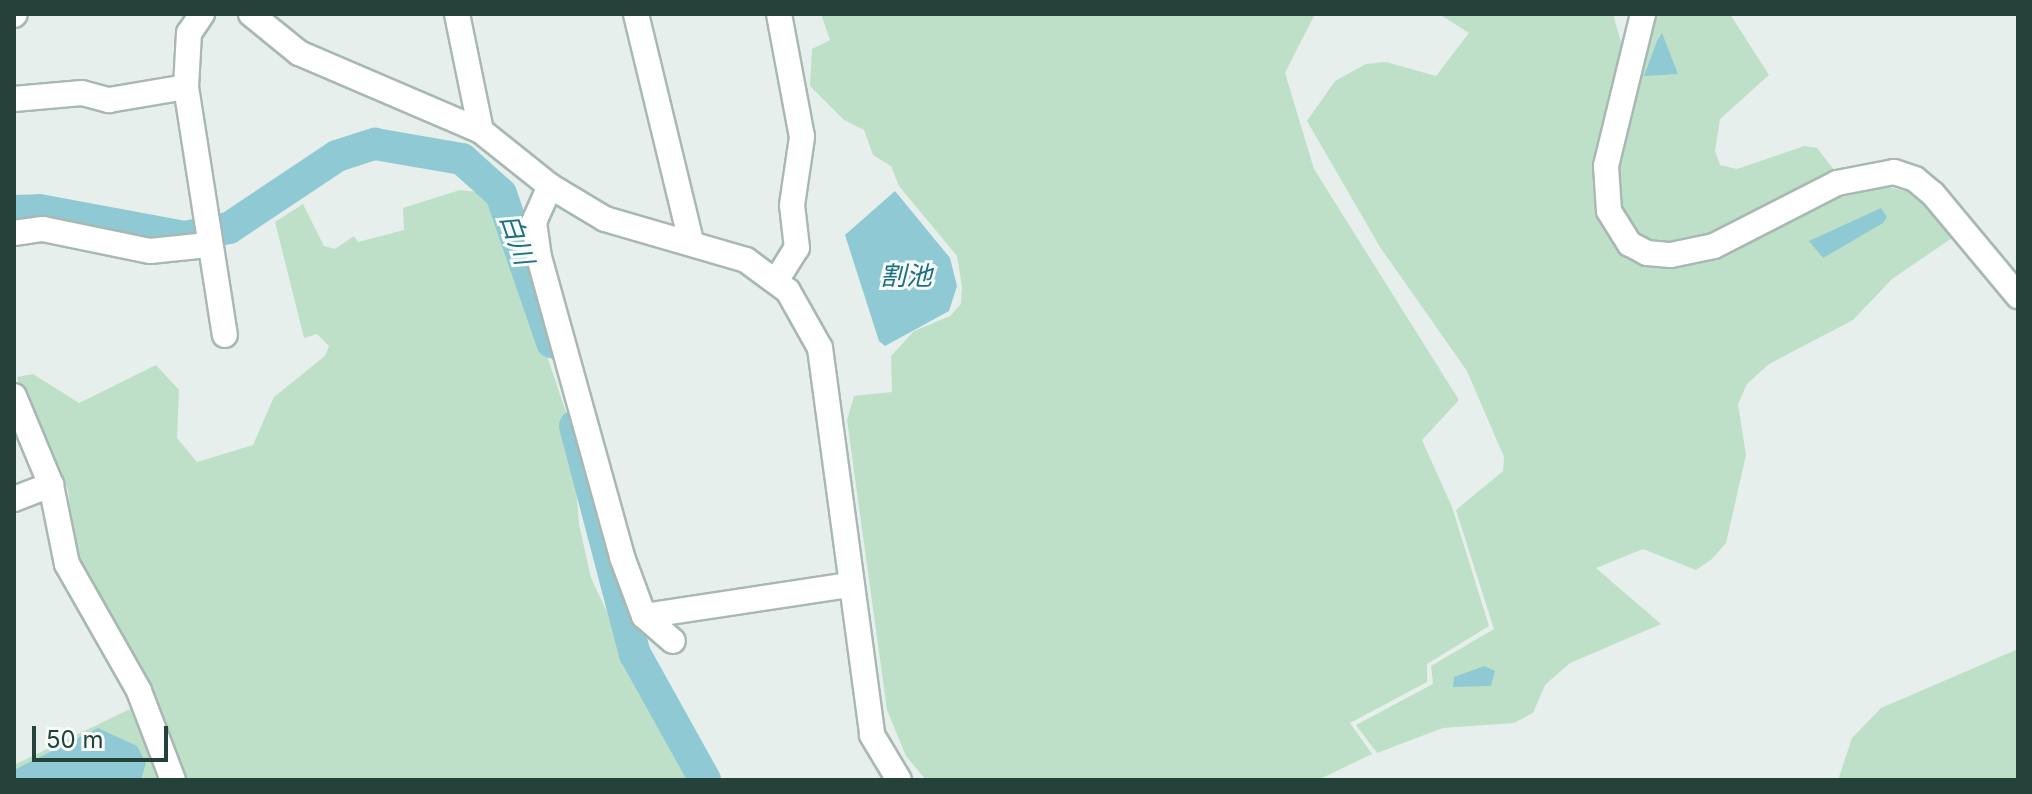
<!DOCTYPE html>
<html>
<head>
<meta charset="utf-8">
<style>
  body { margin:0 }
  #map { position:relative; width:2032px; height:794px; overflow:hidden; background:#e6efeb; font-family:Inter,"Noto Sans JP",sans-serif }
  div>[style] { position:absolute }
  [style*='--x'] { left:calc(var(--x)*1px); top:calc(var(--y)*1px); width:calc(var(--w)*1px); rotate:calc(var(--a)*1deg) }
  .green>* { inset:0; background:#bfe0c8 }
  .water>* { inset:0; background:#8ec9d4 }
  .river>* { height:32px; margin:-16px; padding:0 16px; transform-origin:16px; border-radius:16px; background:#8ec9d4 }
  .roads { filter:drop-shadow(2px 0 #a8b8b2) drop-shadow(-2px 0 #a8b8b2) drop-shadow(0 2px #a8b8b2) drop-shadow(0 -2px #a8b8b2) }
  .minor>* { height:24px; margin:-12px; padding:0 12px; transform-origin:12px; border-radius:12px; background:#fff }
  span { translate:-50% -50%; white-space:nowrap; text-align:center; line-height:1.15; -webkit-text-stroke:6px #f7fbf9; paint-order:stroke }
  .water-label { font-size:26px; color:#1c6f80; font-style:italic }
  .frame { position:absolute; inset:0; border:16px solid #24423a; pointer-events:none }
  .scale { position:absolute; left:32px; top:726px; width:136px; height:36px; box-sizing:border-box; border:4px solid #24423a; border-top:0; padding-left:10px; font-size:24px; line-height:28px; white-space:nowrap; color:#24423a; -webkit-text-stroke:6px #f7fbf9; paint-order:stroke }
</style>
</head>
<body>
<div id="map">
  <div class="green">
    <i style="clip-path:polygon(821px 14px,1315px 14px,1285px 73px,1314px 169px,1459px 400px,1422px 440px,1452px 507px,1489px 626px,1427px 664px,1427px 682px,1350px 723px,1372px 754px,1318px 780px,926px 780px,906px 756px,887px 710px,847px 420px,854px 396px,892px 392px,891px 356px,914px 331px,950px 316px,961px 304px,962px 287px,957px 256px,899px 186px,891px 166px,873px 155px,864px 130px,844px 120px,810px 86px,812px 49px,830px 40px)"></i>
    <i style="clip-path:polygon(1439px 14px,1613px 14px,1626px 60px,1601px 152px,1591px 160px,1609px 177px,1648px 14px,1730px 14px,1769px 75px,1720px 119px,1715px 151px,1720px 165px,1737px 169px,1804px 146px,1817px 148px,1850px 190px,1878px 185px,1916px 193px,1955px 236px,1892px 279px,1853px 320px,1769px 364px,1747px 384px,1738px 404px,1746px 455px,1726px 543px,1712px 559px,1696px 570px,1643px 549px,1596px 568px,1661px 624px,1570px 663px,1545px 685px,1533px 713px,1514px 723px,1443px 728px,1377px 753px,1356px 725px,1433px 684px,1431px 666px,1494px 629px,1456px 510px,1503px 471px,1504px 457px,1467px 371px,1380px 247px,1307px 121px,1335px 81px,1366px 64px,1386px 62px,1436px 76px,1469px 33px)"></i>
    <i style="clip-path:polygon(460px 190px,479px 192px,498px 211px,571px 427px,579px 524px,591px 578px,634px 669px,700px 780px,179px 780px,76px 564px,68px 490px,43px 433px,26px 414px,17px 377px,33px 374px,79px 403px,156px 365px,179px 390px,177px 438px,197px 462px,253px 445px,274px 397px,325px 356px,329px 346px,317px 334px,304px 338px,275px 222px,303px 204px,324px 246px,335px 249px,354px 236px,358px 242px,404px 230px,403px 208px)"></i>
    <i style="clip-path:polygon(2018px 649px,2018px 780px,1838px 780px,1852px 738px,1881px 708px)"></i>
    <i style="clip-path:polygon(130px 709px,159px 780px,14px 780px,14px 765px)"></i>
  </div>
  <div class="water">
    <i style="clip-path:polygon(1662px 33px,1678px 74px,1644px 76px,1657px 41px)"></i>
    <i style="clip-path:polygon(895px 191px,950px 258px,957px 286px,949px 311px,885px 346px,879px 341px,845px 235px)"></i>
    <i style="clip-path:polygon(1881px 208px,1887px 217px,1883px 223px,1823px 258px,1809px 241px)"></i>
    <i style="clip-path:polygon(1484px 666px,1495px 671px,1491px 686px,1453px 687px,1454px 677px)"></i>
    <i style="clip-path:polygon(98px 728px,137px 746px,146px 763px,141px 780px,14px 780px,14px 770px)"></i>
  </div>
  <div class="river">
    <i style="--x:14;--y:211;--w:25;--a:-2"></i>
    <i style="--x:39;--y:210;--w:148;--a:10.5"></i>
    <i style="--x:185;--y:237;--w:45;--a:-11.6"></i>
    <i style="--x:229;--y:228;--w:130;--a:-33.7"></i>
    <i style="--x:337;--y:156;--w:40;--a:-18"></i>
    <i style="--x:375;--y:144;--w:88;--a:9.8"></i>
    <i style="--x:462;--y:159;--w:52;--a:41.9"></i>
    <i style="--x:501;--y:194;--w:157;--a:71"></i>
    <i style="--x:575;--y:426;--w:236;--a:75.3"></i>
    <i style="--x:635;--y:654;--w:144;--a:60.9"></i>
  </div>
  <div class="roads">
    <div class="minor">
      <i style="--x:202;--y:14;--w:23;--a:124"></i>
      <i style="--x:189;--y:33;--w:54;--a:93.2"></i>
      <i style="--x:186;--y:87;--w:251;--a:81.1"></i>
      <i style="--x:251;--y:14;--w:62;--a:39.1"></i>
      <i style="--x:299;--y:53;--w:198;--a:23.2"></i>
      <i style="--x:481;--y:131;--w:88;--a:38.6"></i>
      <i style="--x:550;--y:186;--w:64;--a:31"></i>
      <i style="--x:605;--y:219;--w:147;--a:16.2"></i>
      <i style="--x:746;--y:260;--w:52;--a:36.4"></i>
      <i style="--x:788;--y:291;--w:65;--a:60.7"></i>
      <i style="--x:820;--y:348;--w:390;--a:82.3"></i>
      <i style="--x:872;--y:735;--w:52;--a:59"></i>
      <i style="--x:457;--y:14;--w:119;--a:78.4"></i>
      <i style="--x:636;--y:14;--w:234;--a:76.4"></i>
      <i style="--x:1643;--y:14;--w:156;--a:103.7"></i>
      <i style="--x:1606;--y:166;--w:45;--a:86.2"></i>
      <i style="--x:1609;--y:211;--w:39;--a:58"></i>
      <i style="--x:1630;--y:244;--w:19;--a:28"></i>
      <i style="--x:1647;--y:253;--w:24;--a:5"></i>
      <i style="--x:1671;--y:255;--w:44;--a:-11.8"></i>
      <i style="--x:1714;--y:246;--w:138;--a:-27.1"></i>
      <i style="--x:1837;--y:183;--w:58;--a:-10.9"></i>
      <i style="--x:1894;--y:172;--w:22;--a:18"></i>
      <i style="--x:1915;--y:179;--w:23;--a:40"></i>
      <i style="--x:1933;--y:194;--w:133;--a:50.2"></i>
      <i style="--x:14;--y:15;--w:1;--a:-45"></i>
      <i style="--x:14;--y:99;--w:68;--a:-5"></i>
      <i style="--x:82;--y:93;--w:28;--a:15"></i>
      <i style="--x:109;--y:100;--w:78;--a:-9.6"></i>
      <i style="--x:550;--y:186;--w:39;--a:114"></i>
      <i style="--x:534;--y:222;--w:35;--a:82"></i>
      <i style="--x:539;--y:257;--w:311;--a:74.5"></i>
      <i style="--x:622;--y:557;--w:63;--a:69.6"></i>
      <i style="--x:644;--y:616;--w:38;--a:41"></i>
      <i style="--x:14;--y:233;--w:29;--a:-8"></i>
      <i style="--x:43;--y:229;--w:109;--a:11.6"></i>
      <i style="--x:150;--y:251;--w:58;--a:-5.9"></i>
      <i style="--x:776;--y:281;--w:39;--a:-58"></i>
      <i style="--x:797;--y:248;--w:43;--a:-96.6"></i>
      <i style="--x:792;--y:205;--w:69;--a:-81.6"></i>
      <i style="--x:802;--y:137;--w:125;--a:-100.6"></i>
      <i style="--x:14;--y:396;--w:96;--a:67.4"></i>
      <i style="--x:51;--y:485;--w:81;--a:78.6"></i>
      <i style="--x:67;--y:564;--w:146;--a:60.4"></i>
      <i style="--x:139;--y:691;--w:95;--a:69.1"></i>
      <i style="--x:14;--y:499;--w:40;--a:-21"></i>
      <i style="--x:644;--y:616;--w:208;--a:-8.6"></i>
    </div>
  </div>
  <div class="water-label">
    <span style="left:517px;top:239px;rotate:71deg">白川</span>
    <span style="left:906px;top:276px">割池</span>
  </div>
  <div class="frame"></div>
  <div class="scale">50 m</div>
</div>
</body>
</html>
